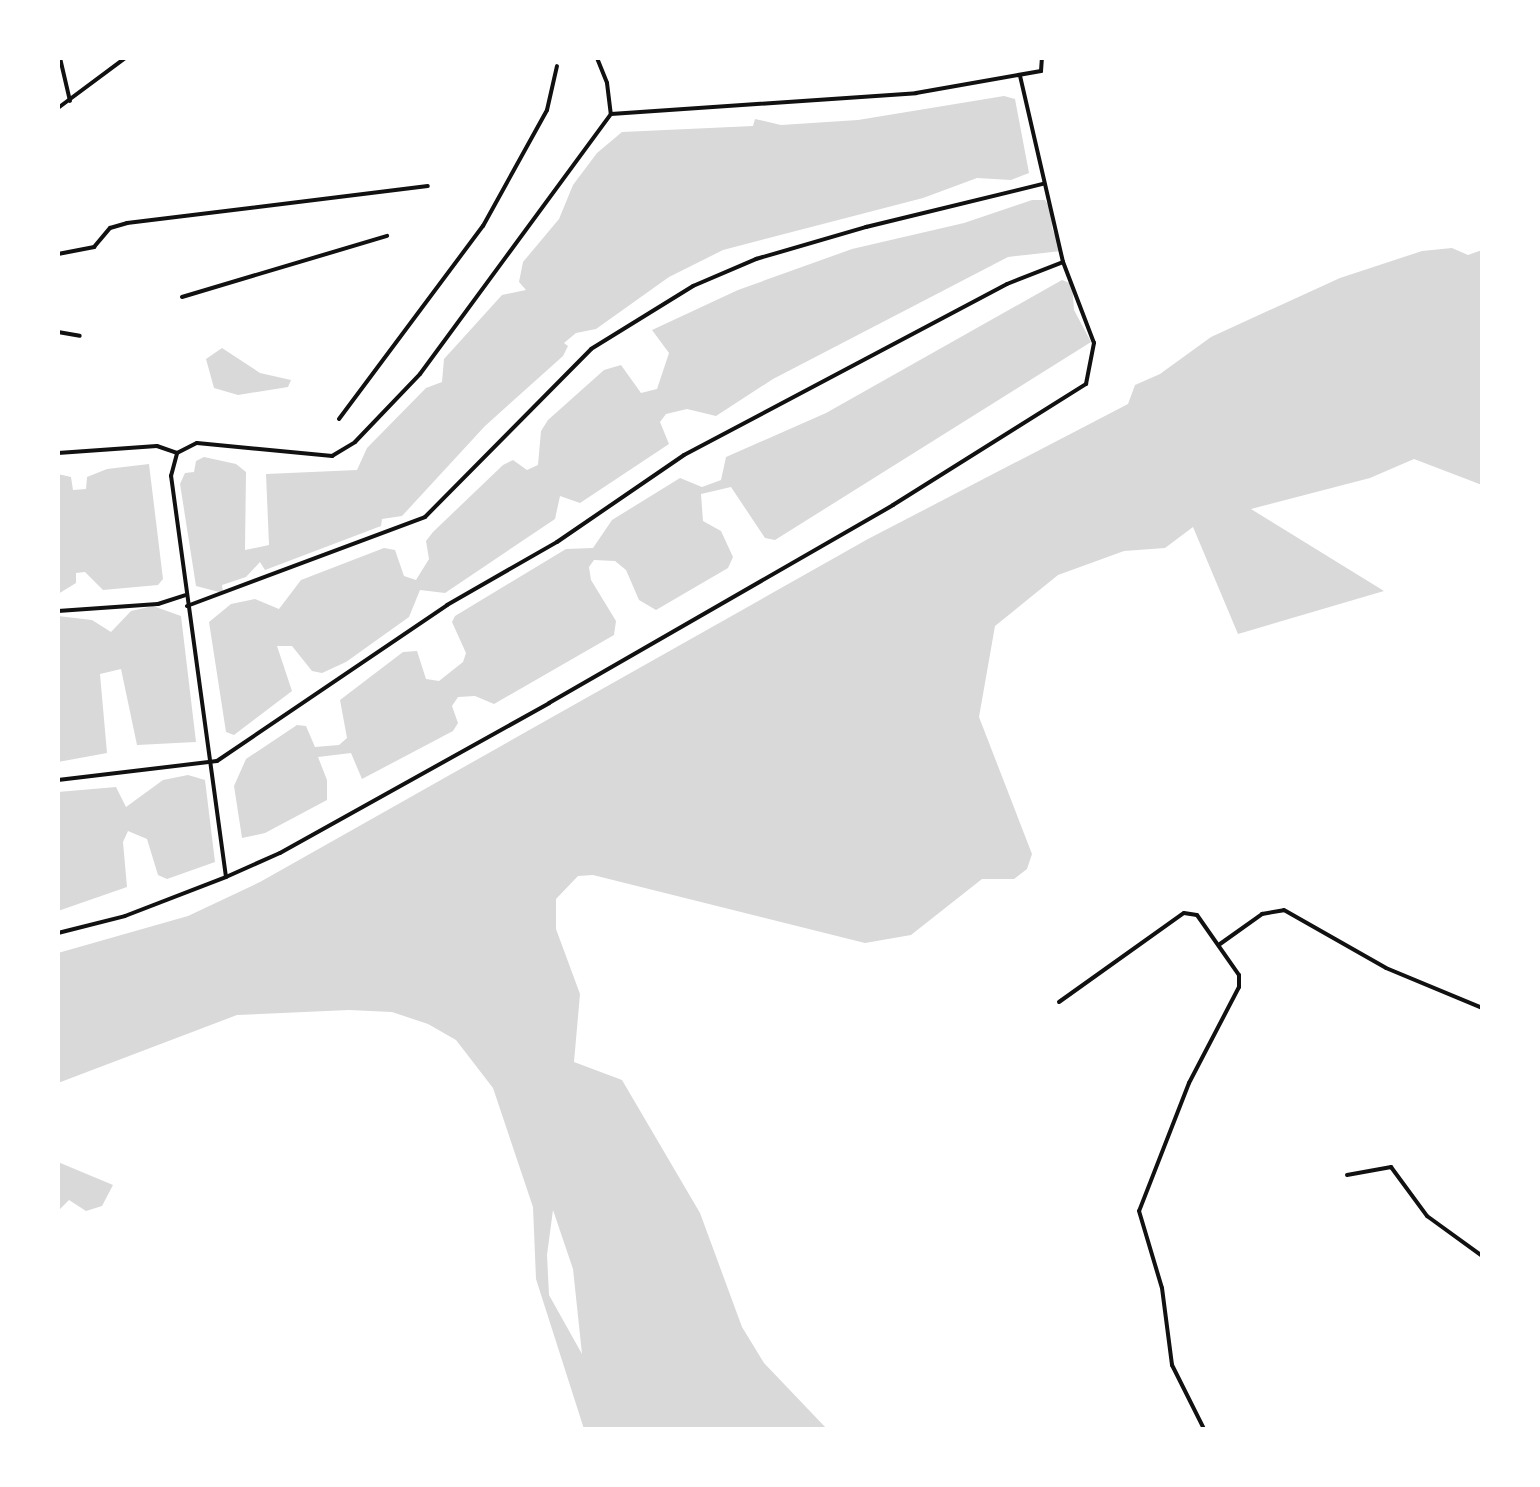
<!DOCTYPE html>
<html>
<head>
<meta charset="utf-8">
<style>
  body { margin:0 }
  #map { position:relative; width:1540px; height:1487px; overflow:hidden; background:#fff; font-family:"Golos Text",sans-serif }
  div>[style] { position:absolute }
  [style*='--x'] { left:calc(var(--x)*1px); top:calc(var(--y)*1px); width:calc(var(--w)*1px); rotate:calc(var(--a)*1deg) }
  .water>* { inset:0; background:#d9d9d9 }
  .minor>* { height:4px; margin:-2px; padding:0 2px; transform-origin:2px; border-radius:2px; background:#111 }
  span { translate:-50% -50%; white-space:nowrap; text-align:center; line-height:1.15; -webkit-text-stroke:7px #fff; paint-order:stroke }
  .frame { position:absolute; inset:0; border:60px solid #fff; pointer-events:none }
</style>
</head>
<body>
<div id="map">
  <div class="water">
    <i style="clip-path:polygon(1004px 96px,1015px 99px,1029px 173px,1011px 180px,977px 178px,923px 198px,723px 250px,669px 277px,596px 329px,576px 333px,564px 343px,568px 346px,563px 356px,485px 426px,402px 516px,382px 519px,381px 526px,265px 570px,260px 562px,246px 577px,222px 585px,223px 593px,196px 586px,180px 484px,185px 473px,194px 472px,196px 461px,204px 457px,236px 464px,246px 472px,245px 550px,269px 545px,266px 474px,357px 470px,367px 448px,426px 388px,442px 382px,444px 359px,502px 295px,526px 290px,519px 282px,523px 262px,559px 219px,573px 185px,597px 153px,622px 132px,753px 126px,755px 119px,781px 125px,858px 120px)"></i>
    <i style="clip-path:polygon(1032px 200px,1045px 200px,1051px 209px,1052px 228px,1061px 251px,1008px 257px,773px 379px,716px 416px,687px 409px,666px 414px,660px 422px,669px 444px,580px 503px,560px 496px,555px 519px,445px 593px,420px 590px,409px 617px,346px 662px,322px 673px,312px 671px,292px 646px,277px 646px,292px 691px,234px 735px,226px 732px,209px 622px,231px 604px,255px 599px,279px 609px,301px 580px,384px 548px,395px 550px,404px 576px,416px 580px,429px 559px,426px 541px,433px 532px,503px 465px,513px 460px,527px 470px,538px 465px,541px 431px,548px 420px,604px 370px,621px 365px,641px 393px,657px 389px,669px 353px,652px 330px,738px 290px,852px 249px,964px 223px)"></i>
    <i style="clip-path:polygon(evenodd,1452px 248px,1468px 255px,1482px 250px,1482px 485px,1414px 459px,1370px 478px,1251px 509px,1384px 591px,1238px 634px,1193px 527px,1165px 548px,1124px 551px,1058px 575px,995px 626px,979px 717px,1032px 854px,1027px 869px,1014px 879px,982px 879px,911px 935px,865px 943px,593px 875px,578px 876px,556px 899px,556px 929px,580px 994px,574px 1062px,622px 1080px,700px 1213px,742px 1327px,764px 1363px,827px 1429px,584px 1429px,536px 1279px,533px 1207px,493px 1088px,456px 1040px,428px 1024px,392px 1012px,349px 1010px,237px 1015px,58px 1083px,58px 953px,188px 916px,260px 882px,868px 539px,1128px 404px,1135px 385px,1160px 374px,1211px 337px,1340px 278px,1422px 251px,1452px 248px,553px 1210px,573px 1269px,582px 1354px,549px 1295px,547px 1255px,553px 1210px)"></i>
    <i style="clip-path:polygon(1062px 280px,1072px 284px,1074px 310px,1091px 342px,775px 540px,765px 538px,731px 487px,701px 494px,703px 521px,721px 531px,733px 557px,728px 568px,656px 610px,639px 600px,626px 570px,615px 561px,594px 560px,589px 567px,591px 580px,616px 621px,614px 635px,494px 704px,475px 696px,458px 697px,452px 706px,458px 723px,453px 731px,362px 779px,351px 753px,318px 757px,327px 780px,327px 800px,265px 833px,242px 838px,234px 786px,246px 759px,297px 725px,306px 726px,315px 747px,339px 745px,347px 738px,340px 700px,403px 652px,417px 651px,426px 679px,439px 681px,463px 662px,466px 653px,452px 622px,455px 616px,566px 549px,593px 548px,612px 520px,680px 478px,702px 487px,721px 480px,726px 457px,826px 413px)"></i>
    <i style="clip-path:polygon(222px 348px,260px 373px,291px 380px,288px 387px,238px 395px,214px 388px,206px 359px)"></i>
    <i style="clip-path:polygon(149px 464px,163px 579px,158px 585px,103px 590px,85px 572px,76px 573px,76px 583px,58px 594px,58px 474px,71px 477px,73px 490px,86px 489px,87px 477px,107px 469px)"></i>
    <i style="clip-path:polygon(153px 606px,181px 616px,196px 742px,137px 745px,121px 669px,100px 674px,107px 753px,58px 762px,58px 616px,92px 620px,111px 632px,131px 611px)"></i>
    <i style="clip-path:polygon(188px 775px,205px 780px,215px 862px,167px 879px,158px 875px,147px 839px,128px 831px,123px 842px,127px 887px,58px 911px,58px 792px,116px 787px,126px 807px,163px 780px)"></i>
    <i style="clip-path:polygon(58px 1162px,113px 1185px,102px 1206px,86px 1211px,69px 1200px,58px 1211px)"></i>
  </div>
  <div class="minor">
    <i style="--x:60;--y:58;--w:44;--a:76.9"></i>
    <i style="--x:597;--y:58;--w:27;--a:68"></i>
    <i style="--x:607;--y:83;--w:31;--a:83"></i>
    <i style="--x:611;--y:114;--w:306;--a:-3.9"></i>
    <i style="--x:916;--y:93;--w:127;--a:-10"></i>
    <i style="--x:1041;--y:71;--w:13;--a:-86"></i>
    <i style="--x:58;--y:108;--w:84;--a:-36.7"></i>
    <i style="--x:58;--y:254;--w:37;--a:-11"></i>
    <i style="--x:94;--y:247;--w:25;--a:-50"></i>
    <i style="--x:110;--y:228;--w:18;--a:-16"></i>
    <i style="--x:127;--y:223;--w:303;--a:-7"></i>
    <i style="--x:182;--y:297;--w:214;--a:-16.6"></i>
    <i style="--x:58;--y:332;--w:22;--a:10"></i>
    <i style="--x:339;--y:419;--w:241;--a:-53.3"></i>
    <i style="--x:483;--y:226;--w:132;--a:-61.1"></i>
    <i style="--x:547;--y:110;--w:45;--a:-77.2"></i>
    <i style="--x:58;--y:453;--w:99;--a:-4"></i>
    <i style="--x:157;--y:446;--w:21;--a:19"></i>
    <i style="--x:187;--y:606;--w:254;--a:-20.5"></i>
    <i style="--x:425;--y:517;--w:236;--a:-45.3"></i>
    <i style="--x:591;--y:349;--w:120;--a:-31.7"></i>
    <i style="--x:693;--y:286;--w:69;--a:-23.2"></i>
    <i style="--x:756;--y:259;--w:115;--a:-16.2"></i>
    <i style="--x:866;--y:227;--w:182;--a:-13.7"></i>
    <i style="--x:58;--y:611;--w:100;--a:-4"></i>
    <i style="--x:158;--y:604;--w:28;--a:-18"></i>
    <i style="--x:58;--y:780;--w:160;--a:-6.8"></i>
    <i style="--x:217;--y:761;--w:278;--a:-34.1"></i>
    <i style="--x:447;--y:605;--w:127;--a:-29.8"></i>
    <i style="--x:557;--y:542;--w:154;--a:-34.4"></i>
    <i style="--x:684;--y:455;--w:365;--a:-27.9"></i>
    <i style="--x:1007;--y:284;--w:60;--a:-21.4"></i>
    <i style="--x:1063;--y:262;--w:191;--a:-103"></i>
    <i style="--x:226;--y:877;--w:59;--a:-24"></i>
    <i style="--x:280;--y:853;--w:308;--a:-29.1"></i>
    <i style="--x:549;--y:703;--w:397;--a:-29.9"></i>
    <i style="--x:893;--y:505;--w:228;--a:-32.1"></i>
    <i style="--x:1086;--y:384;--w:42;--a:-79"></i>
    <i style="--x:1094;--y:343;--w:87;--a:-110.9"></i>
    <i style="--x:58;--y:933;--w:69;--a:-14.2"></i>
    <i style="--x:125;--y:916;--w:108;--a:-21.1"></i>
    <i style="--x:226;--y:877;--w:405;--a:-97.8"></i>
    <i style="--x:171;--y:476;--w:24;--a:-75"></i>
    <i style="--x:177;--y:453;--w:22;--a:-27"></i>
    <i style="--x:197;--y:443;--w:136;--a:5.5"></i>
    <i style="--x:332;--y:456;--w:27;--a:-31"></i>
    <i style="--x:355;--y:442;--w:94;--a:-46.3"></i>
    <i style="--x:420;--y:374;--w:323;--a:-53.7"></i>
    <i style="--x:1220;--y:944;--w:52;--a:-35.5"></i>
    <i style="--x:1262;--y:914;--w:22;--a:-10"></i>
    <i style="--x:1284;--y:910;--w:117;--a:29.6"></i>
    <i style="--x:1386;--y:968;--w:104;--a:22.6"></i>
    <i style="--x:1059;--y:1002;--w:153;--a:-35.5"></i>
    <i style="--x:1184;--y:913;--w:13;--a:9"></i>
    <i style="--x:1197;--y:915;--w:73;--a:55"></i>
    <i style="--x:1239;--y:975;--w:12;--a:90"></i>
    <i style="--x:1239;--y:987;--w:108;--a:117.5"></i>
    <i style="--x:1189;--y:1083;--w:137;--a:111.3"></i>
    <i style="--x:1139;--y:1211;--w:80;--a:73.4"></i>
    <i style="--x:1162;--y:1288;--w:78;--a:82.6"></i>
    <i style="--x:1172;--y:1365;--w:72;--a:63.4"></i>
    <i style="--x:1347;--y:1175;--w:45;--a:-10.3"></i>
    <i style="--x:1391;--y:1167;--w:61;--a:53.7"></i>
    <i style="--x:1427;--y:1216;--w:68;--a:36"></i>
  </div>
  <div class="frame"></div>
</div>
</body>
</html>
